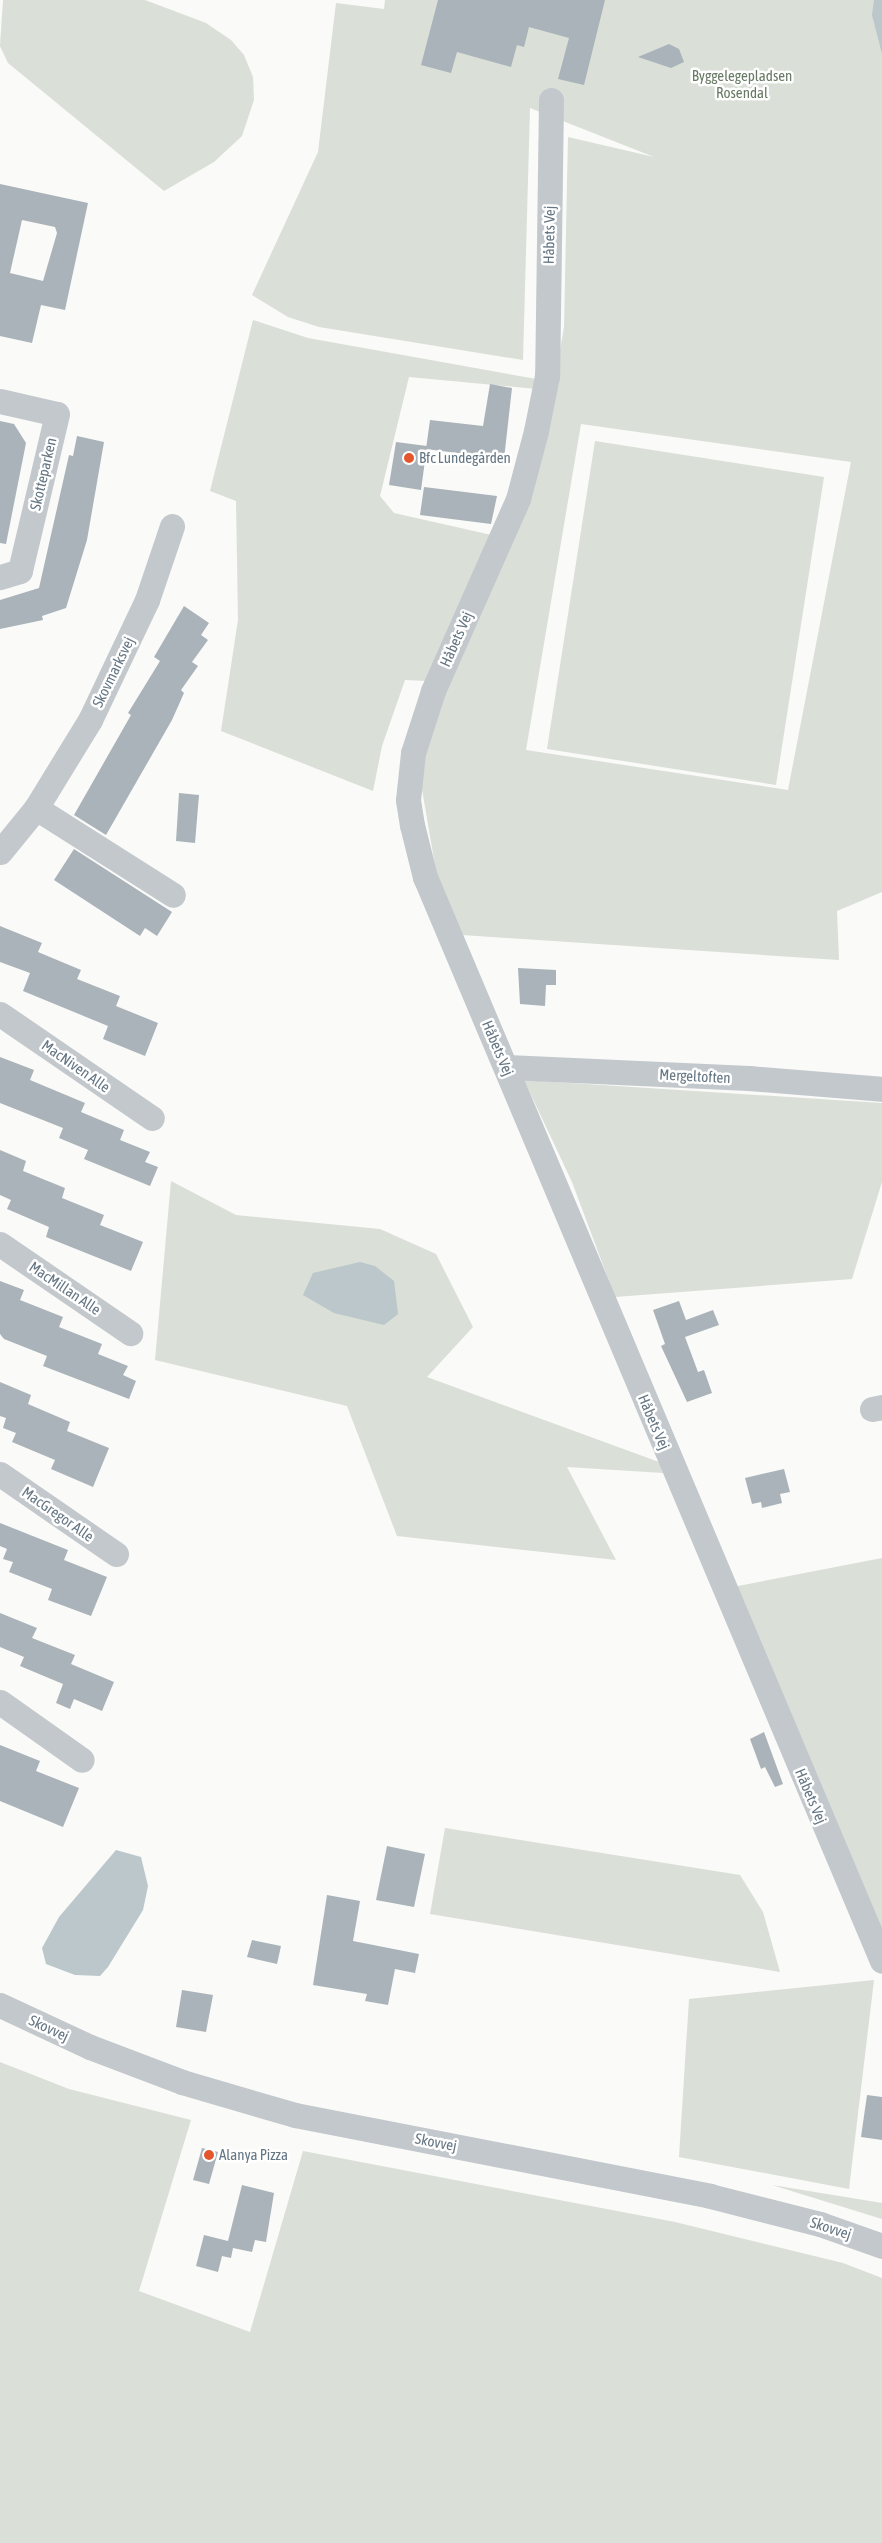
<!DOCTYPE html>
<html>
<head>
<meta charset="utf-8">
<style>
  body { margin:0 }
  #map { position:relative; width:882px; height:2543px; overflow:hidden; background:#fafaf8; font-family:"Asap Condensed",sans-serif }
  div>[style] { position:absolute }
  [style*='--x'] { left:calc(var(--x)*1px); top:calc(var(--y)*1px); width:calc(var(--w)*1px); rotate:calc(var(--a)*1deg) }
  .green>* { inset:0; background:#dadfd7 }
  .water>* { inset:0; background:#bbc7cb }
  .building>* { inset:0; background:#aab3b9 }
  .minor>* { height:25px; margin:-12.5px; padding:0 12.5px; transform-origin:12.5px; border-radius:12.5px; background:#c3c8cc }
  .dots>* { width:14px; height:14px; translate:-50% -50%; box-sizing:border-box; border:2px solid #fff; border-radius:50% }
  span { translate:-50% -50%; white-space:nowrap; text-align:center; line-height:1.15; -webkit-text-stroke:5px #fff; paint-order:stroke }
  .park-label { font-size:15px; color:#687a64 }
  .street-label { font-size:15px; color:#657683 }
  .poi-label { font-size:15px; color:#657683 }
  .left { translate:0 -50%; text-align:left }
</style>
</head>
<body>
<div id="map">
  <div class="green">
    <i style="clip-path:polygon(3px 0,145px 0,206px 23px,231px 40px,244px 55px,253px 77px,254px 100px,242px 136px,214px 162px,164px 191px,8px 63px,0 46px)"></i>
    <i style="clip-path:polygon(evenodd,385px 0,882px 0,882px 892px,837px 911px,839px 960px,462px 935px,437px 877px,418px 766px,553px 391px,564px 327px,568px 137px,654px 157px,530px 108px,523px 360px,319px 327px,288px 317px,252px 295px,318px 152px,336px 3px,384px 9px,385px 0,581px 424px,851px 462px,788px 790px,526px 750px,581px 424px)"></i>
    <i style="clip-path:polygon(253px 320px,308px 338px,536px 379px,536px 389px,409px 377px,380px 496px,394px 513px,496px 536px,427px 681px,405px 680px,382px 746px,373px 791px,221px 731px,238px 620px,236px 501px,210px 491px)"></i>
    <i style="clip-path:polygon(595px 441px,824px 477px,776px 785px,547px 749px)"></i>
    <i style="clip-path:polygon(524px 1080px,882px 1103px,882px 1182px,852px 1279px,615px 1297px,572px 1182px)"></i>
    <i style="clip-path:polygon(171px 1181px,236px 1215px,380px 1229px,436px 1254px,473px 1327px,427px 1377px,659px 1462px,663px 1473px,567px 1467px,616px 1560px,397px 1536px,347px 1406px,155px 1360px)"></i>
    <i style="clip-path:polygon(882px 1558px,882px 1953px,733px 1587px)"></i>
    <i style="clip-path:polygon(445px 1828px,740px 1875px,763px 1912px,780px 1972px,430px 1914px)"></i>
    <i style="clip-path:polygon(874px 1980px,849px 2189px,679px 2157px,689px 1999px)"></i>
    <i style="clip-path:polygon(0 2062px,69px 2089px,191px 2120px,139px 2291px,250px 2332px,303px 2151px,675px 2222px,843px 2263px,882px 2278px,882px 2543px,0 2543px)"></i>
    <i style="clip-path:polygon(772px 2185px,882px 2203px,882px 2219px)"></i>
  </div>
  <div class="water">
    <i style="clip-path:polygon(874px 0,882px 0,882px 54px,872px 15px)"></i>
    <i style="clip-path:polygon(360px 1262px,375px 1266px,394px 1281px,398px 1314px,384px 1325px,334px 1313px,303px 1295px,313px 1273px)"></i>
    <i style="clip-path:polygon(116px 1850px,141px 1857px,148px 1886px,143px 1910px,108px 1967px,100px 1976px,75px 1975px,46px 1964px,42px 1948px,59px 1917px)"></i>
  </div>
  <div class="building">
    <i style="clip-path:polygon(438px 0,605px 0,584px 85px,558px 79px,569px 38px,529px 27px,524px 47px,517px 45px,511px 67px,457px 52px,451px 73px,421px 65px)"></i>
    <i style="clip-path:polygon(669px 44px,679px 49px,684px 62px,671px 68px,638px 57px)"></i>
    <i style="clip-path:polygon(evenodd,0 184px,88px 203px,65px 310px,41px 305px,32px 343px,0 336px,0 184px,22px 220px,55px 227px,57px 233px,43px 281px,10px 273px,22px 220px)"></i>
    <i style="clip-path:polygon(490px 384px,512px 388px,504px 459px,426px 449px,430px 420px,483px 426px)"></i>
    <i style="clip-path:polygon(0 421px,14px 424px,26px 443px,6px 544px,0 543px)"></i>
    <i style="clip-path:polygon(77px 436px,104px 442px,87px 540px,66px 608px,42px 616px,43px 620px,0 629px,0 600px,39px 588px,69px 455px,73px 456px)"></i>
    <i style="clip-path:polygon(396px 442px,427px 446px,421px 490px,389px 485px)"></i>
    <i style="clip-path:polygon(424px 487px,497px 496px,491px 524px,420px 515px)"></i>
    <i style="clip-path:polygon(184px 606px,209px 623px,201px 635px,208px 640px,192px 662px,198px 666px,181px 690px,184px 693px,172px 720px,106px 835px,74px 815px,131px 715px,128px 713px,160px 661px,154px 657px)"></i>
    <i style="clip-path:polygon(179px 793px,199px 795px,195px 843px,176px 841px)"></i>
    <i style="clip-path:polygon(74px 849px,172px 912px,157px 936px,145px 928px,140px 936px,54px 880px)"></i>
    <i style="clip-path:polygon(0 926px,42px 943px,38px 952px,81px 970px,77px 979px,120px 996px,116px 1006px,158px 1023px,145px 1056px,103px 1039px,108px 1026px,23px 991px,30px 973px,0 962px)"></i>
    <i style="clip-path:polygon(518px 968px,556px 970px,556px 985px,546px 985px,545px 1006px,520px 1004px)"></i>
    <i style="clip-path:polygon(0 1057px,34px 1070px,30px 1080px,85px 1103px,81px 1112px,124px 1130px,120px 1140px,150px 1152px,145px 1162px,158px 1167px,150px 1186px,84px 1159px,88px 1150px,59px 1138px,63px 1128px,0 1103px)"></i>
    <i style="clip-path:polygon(0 1150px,26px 1161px,23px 1171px,65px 1188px,62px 1198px,104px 1215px,100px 1225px,143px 1242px,131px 1271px,46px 1237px,49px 1227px,7px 1209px,11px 1200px,0 1195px)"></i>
    <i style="clip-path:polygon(0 1281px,24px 1290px,20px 1300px,63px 1317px,59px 1327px,102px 1344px,98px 1354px,128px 1366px,123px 1375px,136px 1381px,129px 1399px,43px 1366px,47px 1356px,4px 1339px,0 1334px)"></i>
    <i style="clip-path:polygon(679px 1301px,686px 1320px,713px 1310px,719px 1325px,685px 1337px,698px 1372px,704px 1370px,712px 1393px,687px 1402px,661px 1346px,665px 1344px,653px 1310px)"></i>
    <i style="clip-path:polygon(0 1382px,31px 1395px,28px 1404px,70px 1422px,67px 1431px,109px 1448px,93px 1487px,51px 1469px,55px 1460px,12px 1442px,16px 1433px,3px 1428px,6px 1418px,0 1416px)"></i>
    <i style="clip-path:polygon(784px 1469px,790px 1492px,780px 1494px,782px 1503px,762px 1508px,761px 1502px,752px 1504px,745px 1478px)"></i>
    <i style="clip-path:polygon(0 1523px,68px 1550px,64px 1560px,107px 1577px,91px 1616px,48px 1600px,52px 1589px,9px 1572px,13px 1562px,3px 1559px,7px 1549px,0 1546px)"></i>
    <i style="clip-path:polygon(0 1613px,37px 1628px,32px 1638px,75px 1655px,71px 1664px,114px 1682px,102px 1711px,74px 1699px,70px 1709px,56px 1703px,63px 1684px,20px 1666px,24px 1657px,0 1647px)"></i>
    <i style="clip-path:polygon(764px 1732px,783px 1784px,775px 1787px,765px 1767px,761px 1769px,750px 1739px)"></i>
    <i style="clip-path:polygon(0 1745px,40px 1761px,36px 1771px,79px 1788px,63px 1827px,0 1801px)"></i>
    <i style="clip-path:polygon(387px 1846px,425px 1854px,414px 1907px,376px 1900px)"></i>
    <i style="clip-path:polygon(327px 1895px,360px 1901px,353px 1941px,419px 1954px,415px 1973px,395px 1969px,388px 2005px,365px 2001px,367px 1994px,313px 1985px)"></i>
    <i style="clip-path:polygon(252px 1940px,281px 1946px,277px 1964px,247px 1957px)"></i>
    <i style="clip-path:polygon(182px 1990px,213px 1995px,206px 2032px,176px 2027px)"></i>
    <i style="clip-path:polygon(867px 2095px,882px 2097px,882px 2140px,861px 2137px)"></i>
    <i style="clip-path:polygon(202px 2148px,218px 2152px,209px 2184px,193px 2180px)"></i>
    <i style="clip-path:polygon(242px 2185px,274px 2193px,266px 2242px,255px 2240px,252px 2252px,233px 2248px,231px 2258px,222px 2256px,218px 2272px,196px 2266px,204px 2235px,228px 2241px)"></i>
  </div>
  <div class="minor">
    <i style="--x:551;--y:100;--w:276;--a:90.8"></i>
    <i style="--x:547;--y:376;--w:56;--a:101.3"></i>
    <i style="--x:536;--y:431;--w:70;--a:104.8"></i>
    <i style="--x:518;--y:499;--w:210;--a:113.9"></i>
    <i style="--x:433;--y:691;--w:65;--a:107.9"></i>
    <i style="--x:413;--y:753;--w:47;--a:96.1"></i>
    <i style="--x:408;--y:800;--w:25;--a:81"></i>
    <i style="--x:412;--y:825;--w:54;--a:76"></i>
    <i style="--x:425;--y:877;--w:1176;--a:67.14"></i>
    <i style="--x:0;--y:401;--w:58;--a:12.8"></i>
    <i style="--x:57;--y:414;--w:161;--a:103.3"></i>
    <i style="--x:20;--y:571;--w:21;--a:163"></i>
    <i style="--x:36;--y:808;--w:162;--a:32.4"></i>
    <i style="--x:0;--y:852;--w:57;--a:-50.7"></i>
    <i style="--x:36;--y:808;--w:103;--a:-58.5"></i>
    <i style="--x:90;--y:720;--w:133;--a:-64.6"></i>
    <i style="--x:147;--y:600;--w:78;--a:-71.3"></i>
    <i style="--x:0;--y:1014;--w:184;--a:34.4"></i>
    <i style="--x:507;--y:1067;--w:242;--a:2.6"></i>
    <i style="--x:749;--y:1078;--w:133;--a:4.7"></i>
    <i style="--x:0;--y:1244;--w:158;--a:34.4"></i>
    <i style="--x:872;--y:1409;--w:10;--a:-11"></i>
    <i style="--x:0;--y:1474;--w:141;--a:34.6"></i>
    <i style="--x:0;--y:1702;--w:100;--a:35.3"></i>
    <i style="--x:0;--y:2005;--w:99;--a:25"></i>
    <i style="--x:90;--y:2047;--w:98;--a:20.8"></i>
    <i style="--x:182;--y:2082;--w:118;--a:16.3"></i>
    <i style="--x:295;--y:2115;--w:423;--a:11"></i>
    <i style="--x:710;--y:2196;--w:114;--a:14.3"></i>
    <i style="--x:820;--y:2224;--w:66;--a:19.5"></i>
  </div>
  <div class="dots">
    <i style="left:409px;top:458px;background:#e4572e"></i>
    <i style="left:209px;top:2155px;background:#e4572e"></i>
  </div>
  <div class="park-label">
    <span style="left:742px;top:84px">Byggelegepladsen<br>Rosendal</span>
  </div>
  <div class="street-label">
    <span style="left:549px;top:235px;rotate:-89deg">Håbets Vej</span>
    <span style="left:43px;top:474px;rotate:-77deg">Skotteparken</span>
    <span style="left:456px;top:639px;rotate:-66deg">Håbets Vej</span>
    <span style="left:113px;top:672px;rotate:-64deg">Skovmarksvej</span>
    <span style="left:498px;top:1048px;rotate:67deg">Håbets Vej</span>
    <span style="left:76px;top:1066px;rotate:35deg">MacNiven Alle</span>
    <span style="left:695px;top:1076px;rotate:3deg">Mergeltoften</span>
    <span style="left:65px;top:1288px;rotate:34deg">MacMillan Alle</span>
    <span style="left:654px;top:1422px;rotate:67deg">Håbets Vej</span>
    <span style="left:58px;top:1514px;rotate:35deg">MacGregor Alle</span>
    <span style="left:811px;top:1796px;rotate:67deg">Håbets Vej</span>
    <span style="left:49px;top:2028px;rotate:25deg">Skovvej</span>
    <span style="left:436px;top:2142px;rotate:11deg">Skovvej</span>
    <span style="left:831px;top:2228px;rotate:18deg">Skovvej</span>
  </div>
  <div class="poi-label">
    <span class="left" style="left:419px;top:458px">Bfc Lundegården</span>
    <span class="left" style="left:219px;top:2155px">Alanya Pizza</span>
  </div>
</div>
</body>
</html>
